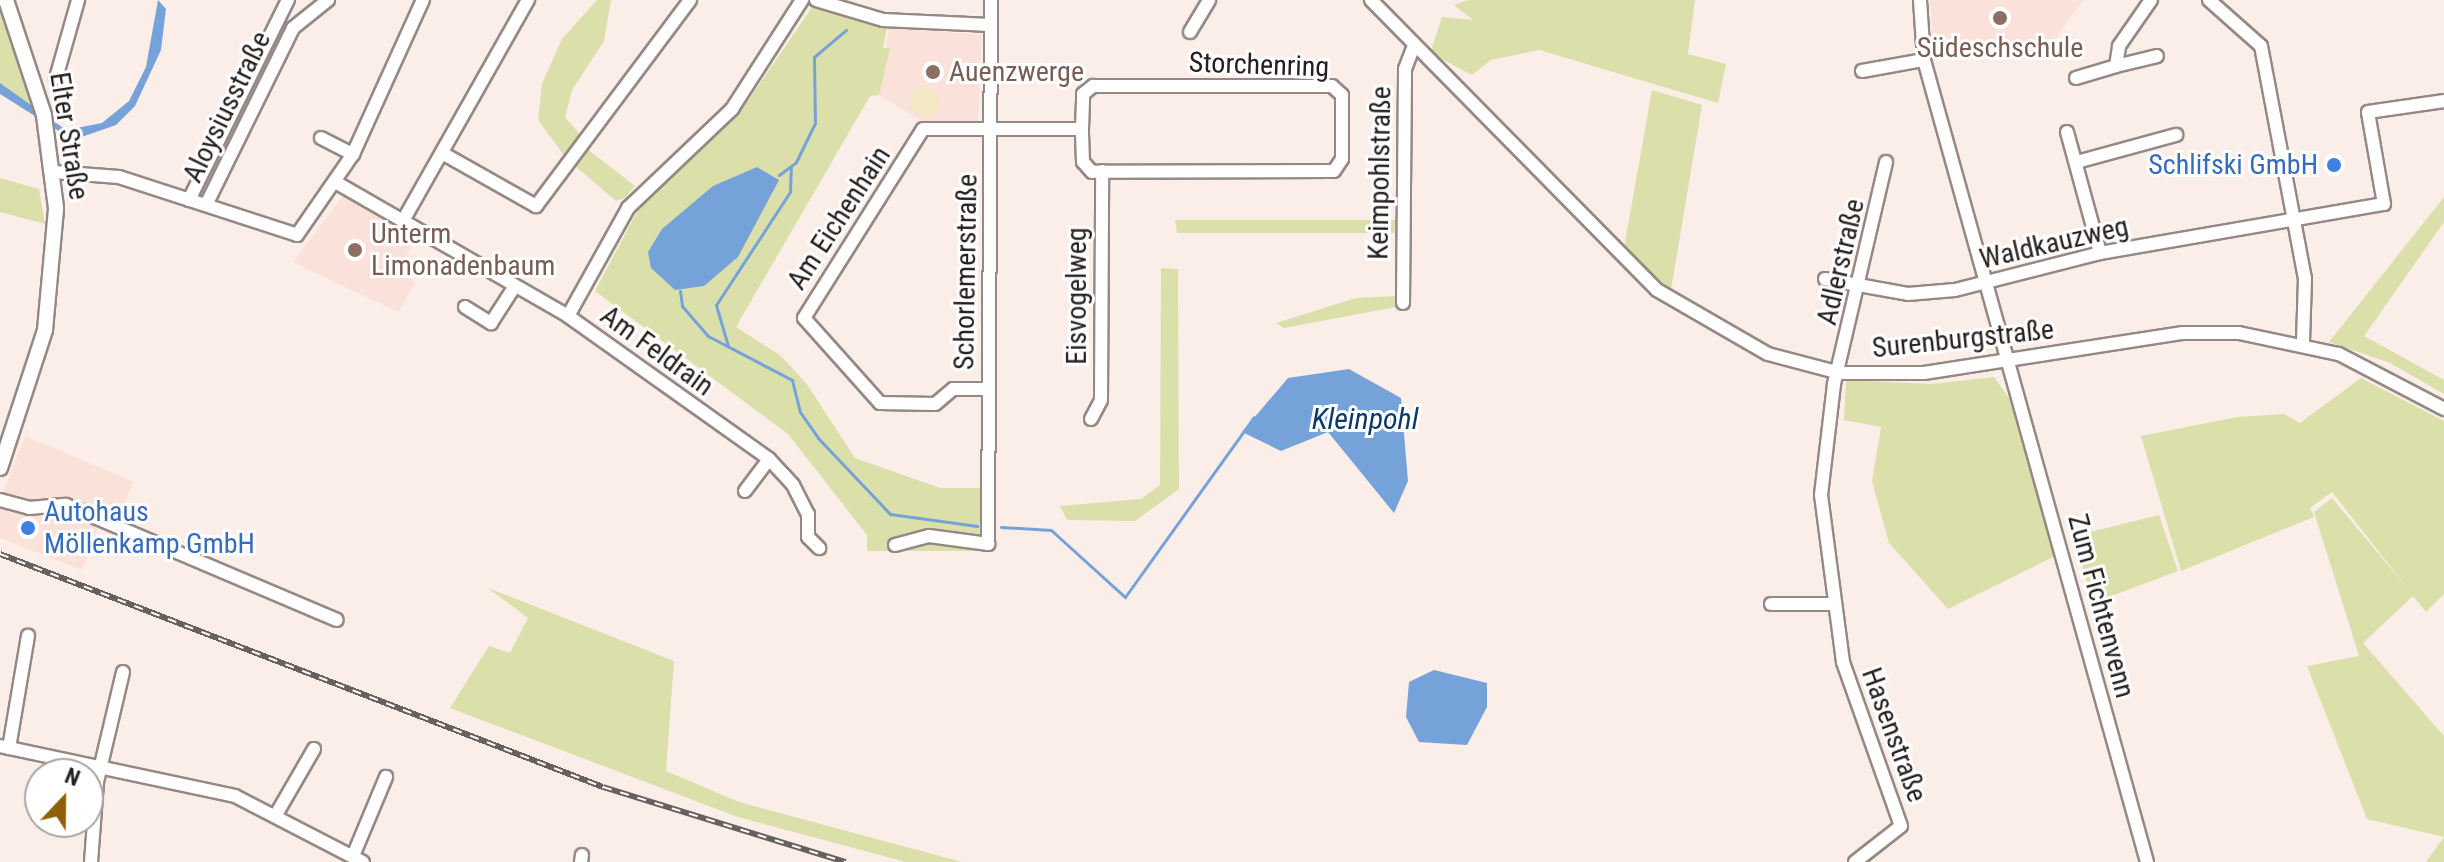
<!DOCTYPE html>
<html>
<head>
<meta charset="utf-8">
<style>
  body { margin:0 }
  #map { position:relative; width:2444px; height:862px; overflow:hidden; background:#fbeee9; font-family:"Roboto Condensed",sans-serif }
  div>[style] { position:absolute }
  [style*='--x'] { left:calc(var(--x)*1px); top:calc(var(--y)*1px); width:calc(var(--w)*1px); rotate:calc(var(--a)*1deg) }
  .commercial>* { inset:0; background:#fae2d8 }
  .education>* { inset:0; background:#fae1d9 }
  .green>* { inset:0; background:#dbdfa9 }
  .sand>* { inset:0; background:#f2e8c3 }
  .round { border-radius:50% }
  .water>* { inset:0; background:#75a2d9 }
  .stream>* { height:3px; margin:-1.5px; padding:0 1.5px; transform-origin:1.5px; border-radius:1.5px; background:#75a2d9 }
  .roads { filter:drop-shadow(2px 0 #948984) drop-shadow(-2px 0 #948984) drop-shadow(0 2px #948984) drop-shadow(0 -2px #948984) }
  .minor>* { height:12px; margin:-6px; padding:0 6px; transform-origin:6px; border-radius:6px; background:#fff }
  .major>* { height:14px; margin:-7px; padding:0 7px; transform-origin:7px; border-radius:7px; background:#fff }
  .rail>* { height:6px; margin-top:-3px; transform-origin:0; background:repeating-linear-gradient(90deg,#fff 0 9px,#68605e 0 18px); box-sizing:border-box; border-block:2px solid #68605e }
  .dots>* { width:22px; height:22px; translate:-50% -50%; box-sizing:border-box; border:4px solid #fff; border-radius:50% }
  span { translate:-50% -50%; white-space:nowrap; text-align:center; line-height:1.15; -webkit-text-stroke:6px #fff; paint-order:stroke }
  .education-label { font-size:28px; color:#785e54 }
  .left { translate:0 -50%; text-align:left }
  .street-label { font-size:28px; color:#25201f }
  .shop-label { font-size:28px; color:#366cbe }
  .right { translate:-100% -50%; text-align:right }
  .water-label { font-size:30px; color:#0a396b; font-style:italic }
  .north { position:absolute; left:24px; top:758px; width:80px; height:80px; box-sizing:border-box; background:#fff; border:2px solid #a8a6a5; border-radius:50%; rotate:22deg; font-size:22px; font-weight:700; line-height:32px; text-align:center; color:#25201f }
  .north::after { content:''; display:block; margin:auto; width:28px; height:36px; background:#8f600a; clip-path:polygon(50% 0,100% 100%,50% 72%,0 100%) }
</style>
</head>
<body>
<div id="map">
  <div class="commercial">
    <i style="clip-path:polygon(25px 436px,134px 482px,115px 525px,99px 527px,82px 570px,0 538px,0 500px)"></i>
  </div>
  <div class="education">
    <i style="clip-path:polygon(1930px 0,2083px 0,2047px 51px,1932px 37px)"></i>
    <i style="clip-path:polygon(889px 27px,982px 35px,978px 122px,927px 124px,879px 95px)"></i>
    <i style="clip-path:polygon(343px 196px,416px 239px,400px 266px,389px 266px,416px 282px,398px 312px,293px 262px)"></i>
  </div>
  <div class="green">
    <i style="clip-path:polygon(597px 0,611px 0,604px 41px,572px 90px,565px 117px,582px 137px,566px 158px,538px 120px,542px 84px,562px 39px)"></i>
    <i style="clip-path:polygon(1468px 0,1695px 0,1688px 54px,1726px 64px,1718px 103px,1539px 50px,1491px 60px,1472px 75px,1430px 53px,1442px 17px,1473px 20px,1454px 5px)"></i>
    <i style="clip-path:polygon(812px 7px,887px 27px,883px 48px,890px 48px,879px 95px,870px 96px,736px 327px,781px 356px,806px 383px,855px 458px,940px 488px,981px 488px,979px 551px,867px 551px,867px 535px,788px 434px,595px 291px,641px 204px,750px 98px)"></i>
    <i style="clip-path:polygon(0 11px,14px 47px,31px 106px,0 83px)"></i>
    <i style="clip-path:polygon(1652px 90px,1702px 105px,1671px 290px,1624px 248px)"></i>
    <i style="clip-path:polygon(586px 148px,635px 186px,625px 198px,616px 201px,574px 165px)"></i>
    <i style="clip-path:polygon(0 178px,39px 189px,45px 224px,0 212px)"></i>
    <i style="clip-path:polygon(2444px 197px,2444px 222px,2364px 336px,2444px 380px,2444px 394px,2390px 363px,2329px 342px)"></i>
    <i style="clip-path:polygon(1175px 220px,1397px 220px,1394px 233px,1177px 233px)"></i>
    <i style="clip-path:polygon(1161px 268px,1178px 269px,1179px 489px,1135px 521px,1067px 520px,1060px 506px,1141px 499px,1160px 485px)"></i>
    <i style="clip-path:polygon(1395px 296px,1396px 307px,1284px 328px,1276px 323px,1356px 298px)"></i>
    <i style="clip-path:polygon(1994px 377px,2015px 407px,2057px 555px,1948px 609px,1889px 543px,1872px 481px,1881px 427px,1844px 420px,1846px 380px,1931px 384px)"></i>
    <i style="clip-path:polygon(2361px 378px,2444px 421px,2444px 594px,2426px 612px,2413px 596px,2363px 643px,2444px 736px,2444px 862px,2426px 862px,2444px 837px,2367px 819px,2307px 666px,2359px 656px,2314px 512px,2332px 498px,2408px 589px,2332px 492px,2310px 508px,2314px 517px,2181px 571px,2141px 436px,2237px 417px,2284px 414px,2300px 423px)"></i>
    <i style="clip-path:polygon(2159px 515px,2178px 571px,2093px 603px,2074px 536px)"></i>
    <i style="clip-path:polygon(488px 588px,674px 661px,666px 771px,739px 802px,962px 862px,906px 862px,738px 817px,450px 708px,489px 646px,510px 653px,528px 618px)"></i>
  </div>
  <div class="sand">
    <i class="round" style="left:911px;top:88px;width:28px;height:28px"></i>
  </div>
  <div class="water">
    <i style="clip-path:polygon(158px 0,166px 9px,161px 50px,135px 106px,116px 125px,73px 140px,0 94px,0 83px,66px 130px,102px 123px,129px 101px,146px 67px)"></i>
    <i style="clip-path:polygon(757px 167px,779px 180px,738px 257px,704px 286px,675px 290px,651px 268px,648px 252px,662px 229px,713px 186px)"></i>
    <i style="clip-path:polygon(1349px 369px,1401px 398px,1408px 481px,1394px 513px,1328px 432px,1281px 451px,1242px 432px,1288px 378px)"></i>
    <i style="clip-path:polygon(1434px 670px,1487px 683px,1487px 707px,1467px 745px,1419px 742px,1406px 717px,1409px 682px)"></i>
  </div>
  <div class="stream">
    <i style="--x:779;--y:175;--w:21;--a:-37"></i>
    <i style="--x:796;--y:162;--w:43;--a:-64"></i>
    <i style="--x:815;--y:123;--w:66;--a:-90.9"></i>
    <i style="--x:814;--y:57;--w:42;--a:-40.2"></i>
    <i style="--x:680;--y:291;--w:15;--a:82"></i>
    <i style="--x:682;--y:306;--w:40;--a:49"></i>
    <i style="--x:708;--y:336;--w:95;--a:27.6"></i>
    <i style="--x:792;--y:380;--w:33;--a:76"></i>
    <i style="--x:800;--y:412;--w:32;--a:55"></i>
    <i style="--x:818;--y:438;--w:105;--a:46.5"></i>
    <i style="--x:890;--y:514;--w:88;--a:7.9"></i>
    <i style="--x:728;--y:346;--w:43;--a:-106.3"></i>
    <i style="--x:716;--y:305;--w:135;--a:-56.8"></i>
    <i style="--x:790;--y:192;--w:25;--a:-88"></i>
    <i style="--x:1001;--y:527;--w:50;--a:3.4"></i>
    <i style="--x:1051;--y:530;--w:100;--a:42.2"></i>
    <i style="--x:1125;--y:597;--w:221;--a:-54.4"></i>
  </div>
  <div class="roads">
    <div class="minor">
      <i style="--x:816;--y:0;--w:70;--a:16.6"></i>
      <i style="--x:883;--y:20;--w:108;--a:2.7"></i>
      <i style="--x:1371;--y:0;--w:407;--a:45.4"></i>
      <i style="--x:1657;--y:290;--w:128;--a:30"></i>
      <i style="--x:1768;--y:354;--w:74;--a:14.8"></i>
      <i style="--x:1840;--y:373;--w:84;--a:0"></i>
      <i style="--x:1924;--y:373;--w:262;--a:-8.8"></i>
      <i style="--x:2183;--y:333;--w:56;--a:0"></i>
      <i style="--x:2239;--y:333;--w:102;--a:11.9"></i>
      <i style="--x:2339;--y:354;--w:119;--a:27.6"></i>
      <i style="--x:1920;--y:0;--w:60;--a:86.2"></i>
      <i style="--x:1924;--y:60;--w:832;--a:74.46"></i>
      <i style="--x:2209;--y:0;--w:69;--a:41.5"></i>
      <i style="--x:2261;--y:46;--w:236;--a:79.3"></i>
      <i style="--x:2305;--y:278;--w:65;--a:91.8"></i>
      <i style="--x:1190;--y:32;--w:37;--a:-59"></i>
      <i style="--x:2116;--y:66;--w:42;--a:-13.7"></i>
      <i style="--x:1862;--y:71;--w:63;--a:-10.1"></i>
      <i style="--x:56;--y:78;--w:81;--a:-74.2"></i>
      <i style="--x:2076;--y:78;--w:42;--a:-16.7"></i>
      <i style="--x:2116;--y:66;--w:20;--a:-81"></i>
      <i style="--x:2119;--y:46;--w:56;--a:-55.2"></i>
      <i style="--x:2067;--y:132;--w:125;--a:74.7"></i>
      <i style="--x:321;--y:138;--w:36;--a:27"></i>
      <i style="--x:442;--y:153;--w:108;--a:29.4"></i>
      <i style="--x:536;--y:206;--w:257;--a:-53.2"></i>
      <i style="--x:2077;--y:162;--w:103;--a:-15.3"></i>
      <i style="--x:54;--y:172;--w:65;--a:4.4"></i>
      <i style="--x:119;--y:177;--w:187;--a:18"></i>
      <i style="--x:297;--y:235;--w:98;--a:-55.3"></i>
      <i style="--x:353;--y:154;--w:169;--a:-65.6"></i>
      <i style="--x:337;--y:183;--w:267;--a:29.9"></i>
      <i style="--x:568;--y:316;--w:247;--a:35.4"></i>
      <i style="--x:769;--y:459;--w:35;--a:47"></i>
      <i style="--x:793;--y:485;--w:33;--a:63"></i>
      <i style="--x:808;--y:514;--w:23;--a:90"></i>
      <i style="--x:808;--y:537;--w:16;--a:45"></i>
      <i style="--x:189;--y:200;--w:223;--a:-63.7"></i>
      <i style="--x:206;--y:205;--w:197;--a:-63.8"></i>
      <i style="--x:293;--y:28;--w:45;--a:-38.7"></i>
      <i style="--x:404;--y:219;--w:252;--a:-60.5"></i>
      <i style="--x:1825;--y:279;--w:84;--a:10.2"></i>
      <i style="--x:1908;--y:294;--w:47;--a:-4.9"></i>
      <i style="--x:1955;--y:290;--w:150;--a:-14.3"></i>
      <i style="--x:2100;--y:253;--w:288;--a:-9.8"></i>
      <i style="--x:2384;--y:204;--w:93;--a:-99.9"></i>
      <i style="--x:2368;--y:112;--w:77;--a:-8.2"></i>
      <i style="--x:1403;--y:303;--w:234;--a:-89.5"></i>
      <i style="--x:1405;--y:69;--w:25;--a:-69"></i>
      <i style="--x:465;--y:307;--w:31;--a:32"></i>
      <i style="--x:491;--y:323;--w:44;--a:-57"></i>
      <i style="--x:568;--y:316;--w:124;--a:-60.9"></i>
      <i style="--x:628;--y:208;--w:144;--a:-43.6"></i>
      <i style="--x:732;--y:109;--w:130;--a:-57.3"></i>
      <i style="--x:989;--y:389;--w:36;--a:180"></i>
      <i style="--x:953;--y:389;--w:23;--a:140"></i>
      <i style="--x:935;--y:404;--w:55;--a:-179"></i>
      <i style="--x:880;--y:403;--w:114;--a:-131.8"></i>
      <i style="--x:804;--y:318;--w:223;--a:-57.8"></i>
      <i style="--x:923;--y:129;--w:159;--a:0"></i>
      <i style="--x:1082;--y:129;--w:35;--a:-88"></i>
      <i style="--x:1083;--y:94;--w:13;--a:-39"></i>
      <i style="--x:1093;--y:86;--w:239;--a:0"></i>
      <i style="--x:1332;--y:86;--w:13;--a:42"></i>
      <i style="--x:1342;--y:95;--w:64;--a:90"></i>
      <i style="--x:1342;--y:159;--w:14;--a:124"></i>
      <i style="--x:1334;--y:171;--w:242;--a:179.8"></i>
      <i style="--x:1092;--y:172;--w:13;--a:-132"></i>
      <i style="--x:1083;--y:162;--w:33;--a:-92"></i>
      <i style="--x:1091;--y:419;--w:21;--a:-62"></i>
      <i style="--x:1101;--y:400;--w:229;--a:-89.7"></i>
      <i style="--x:745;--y:491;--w:40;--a:-53"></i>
      <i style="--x:0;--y:500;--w:30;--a:15"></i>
      <i style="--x:29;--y:508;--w:37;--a:-5"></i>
      <i style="--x:66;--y:505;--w:294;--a:23"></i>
      <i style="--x:895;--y:545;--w:35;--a:-15"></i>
      <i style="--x:929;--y:536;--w:60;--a:7.7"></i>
      <i style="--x:988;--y:544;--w:544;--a:-89.68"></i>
      <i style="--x:1771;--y:604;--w:59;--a:0"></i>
      <i style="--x:0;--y:746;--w:240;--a:12"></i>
      <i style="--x:235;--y:796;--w:144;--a:27.3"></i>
      <i style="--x:9;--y:748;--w:114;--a:-80.4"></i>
      <i style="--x:277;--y:813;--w:74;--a:-60"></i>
      <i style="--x:353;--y:856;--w:86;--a:-67.3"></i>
      <i style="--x:91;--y:862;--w:80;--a:-85.7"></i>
      <i style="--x:97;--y:782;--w:113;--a:-76.7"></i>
      <i style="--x:581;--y:862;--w:7;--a:-82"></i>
      <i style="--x:1855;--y:862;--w:58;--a:-38"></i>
      <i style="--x:1901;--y:826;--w:174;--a:-109.5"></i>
      <i style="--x:1843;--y:662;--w:168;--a:-97.5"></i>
      <i style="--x:1821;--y:495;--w:112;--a:-83.3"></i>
      <i style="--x:1834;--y:384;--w:228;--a:-76.8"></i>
    </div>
    <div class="major">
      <i style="--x:0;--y:468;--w:145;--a:-71.9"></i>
      <i style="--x:45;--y:330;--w:122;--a:-84.8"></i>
      <i style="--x:56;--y:208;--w:94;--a:-97.4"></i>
      <i style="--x:44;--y:115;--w:121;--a:-108.3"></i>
    </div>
  </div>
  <div class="rail">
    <i style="--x:0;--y:554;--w:646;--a:21.13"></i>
    <i style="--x:603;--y:787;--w:254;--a:17.2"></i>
  </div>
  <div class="dots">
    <i style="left:2000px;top:18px;background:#8d6e63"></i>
    <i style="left:933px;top:72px;background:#8d6e63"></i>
    <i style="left:2334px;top:165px;background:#3f7fe0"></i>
    <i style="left:355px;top:250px;background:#8d6e63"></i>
    <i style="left:28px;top:528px;background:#3f7fe0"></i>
  </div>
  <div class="education-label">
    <span style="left:2000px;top:48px">Südeschschule</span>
    <span class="left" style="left:949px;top:72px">Auenzwerge</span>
    <span class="left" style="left:371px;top:250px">Unterm<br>Limonadenbaum</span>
  </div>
  <div class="street-label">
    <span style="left:1259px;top:65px;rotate:2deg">Storchenring</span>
    <span style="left:227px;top:107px;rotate:-64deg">Aloysiusstraße</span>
    <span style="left:69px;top:136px;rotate:81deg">Elter Straße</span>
    <span style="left:1380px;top:173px;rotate:-89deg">Keimpohlstraße</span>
    <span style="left:839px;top:218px;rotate:-57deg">Am Eichenhain</span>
    <span style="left:2054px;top:243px;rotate:-13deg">Waldkauzweg</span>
    <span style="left:1841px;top:262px;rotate:-77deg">Adlerstraße</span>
    <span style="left:966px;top:272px;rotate:-89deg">Schorlemerstraße</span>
    <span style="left:1077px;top:296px;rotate:-90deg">Eisvogelweg</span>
    <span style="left:1963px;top:339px;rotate:-6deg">Surenburgstraße</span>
    <span style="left:657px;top:351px;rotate:36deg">Am Feldrain</span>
    <span style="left:2101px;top:606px;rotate:75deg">Zum Fichtenvenn</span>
    <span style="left:1894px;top:735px;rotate:70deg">Hasenstraße</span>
  </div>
  <div class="shop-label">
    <span class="right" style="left:2318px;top:165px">Schlifski GmbH</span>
    <span class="left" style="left:44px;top:528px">Autohaus<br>Möllenkamp GmbH</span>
  </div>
  <div class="water-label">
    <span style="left:1365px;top:419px">Kleinpohl</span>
  </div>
  <div class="north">N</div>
</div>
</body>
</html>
